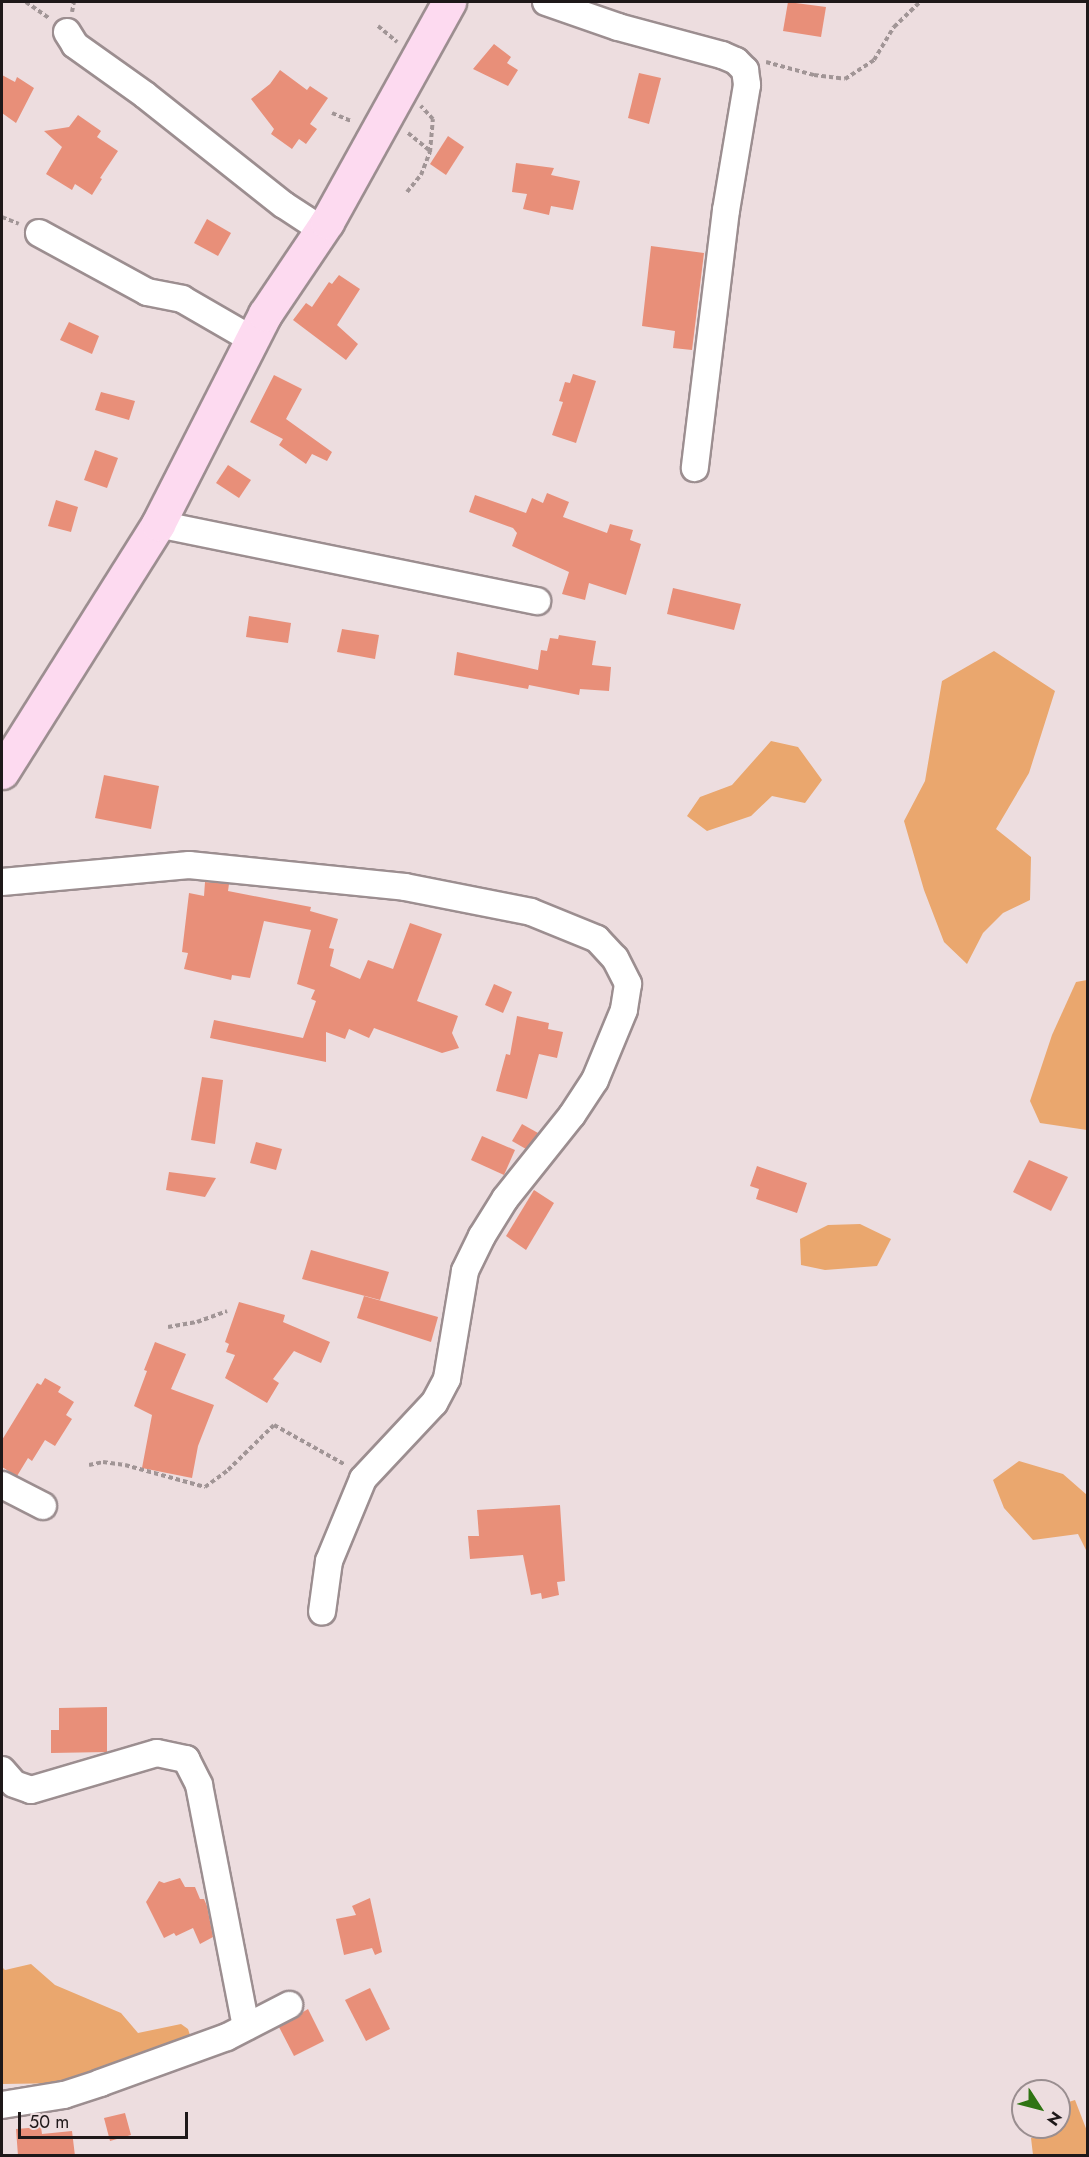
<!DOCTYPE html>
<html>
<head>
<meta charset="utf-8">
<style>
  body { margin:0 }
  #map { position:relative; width:1089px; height:2157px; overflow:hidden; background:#eddddf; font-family:Jost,sans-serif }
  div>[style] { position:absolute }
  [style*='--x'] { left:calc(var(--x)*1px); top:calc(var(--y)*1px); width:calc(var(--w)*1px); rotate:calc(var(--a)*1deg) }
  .green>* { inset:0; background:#eaa76e }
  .building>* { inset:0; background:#e88f79 }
  .path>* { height:4px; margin-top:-2px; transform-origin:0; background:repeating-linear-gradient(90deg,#a19596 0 4.5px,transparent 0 7.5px) }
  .roads { filter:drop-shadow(2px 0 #9c8e90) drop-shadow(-2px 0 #9c8e90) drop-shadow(0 2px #9c8e90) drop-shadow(0 -2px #9c8e90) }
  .street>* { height:26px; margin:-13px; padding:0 13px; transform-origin:13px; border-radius:13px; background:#fff }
  .secondary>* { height:33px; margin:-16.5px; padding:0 16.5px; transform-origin:16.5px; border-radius:16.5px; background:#fddaf0 }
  span { translate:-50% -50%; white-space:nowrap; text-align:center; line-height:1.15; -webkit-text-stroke:4.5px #eddddf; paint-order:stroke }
  .frame { position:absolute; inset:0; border:3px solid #1e1819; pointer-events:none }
  .north { position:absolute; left:1011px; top:2079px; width:60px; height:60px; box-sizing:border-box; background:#eddddf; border:2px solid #9a8e90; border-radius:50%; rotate:126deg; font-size:16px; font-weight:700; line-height:24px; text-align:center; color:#1e1819 }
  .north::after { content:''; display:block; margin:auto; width:21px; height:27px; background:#2f7413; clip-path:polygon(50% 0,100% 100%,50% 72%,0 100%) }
  .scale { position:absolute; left:18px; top:2112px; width:170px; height:27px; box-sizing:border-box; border:3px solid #1e1819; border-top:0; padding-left:8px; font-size:18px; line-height:21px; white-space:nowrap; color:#1e1819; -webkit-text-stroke:4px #eddddf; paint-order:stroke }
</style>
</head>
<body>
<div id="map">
  <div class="green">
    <i style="clip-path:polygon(994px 651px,1055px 691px,1029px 773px,996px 829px,1031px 857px,1030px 900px,1003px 913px,983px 933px,967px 964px,944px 942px,924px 890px,904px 821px,925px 781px,942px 681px)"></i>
    <i style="clip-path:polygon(771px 741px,798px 747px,822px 780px,805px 803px,772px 796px,751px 816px,707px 831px,687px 816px,700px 797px,732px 785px)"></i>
    <i style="clip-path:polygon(1087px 980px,1087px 1130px,1040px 1123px,1030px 1101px,1052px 1035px,1076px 982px)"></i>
    <i style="clip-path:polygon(860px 1224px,891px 1239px,877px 1266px,825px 1270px,801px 1265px,800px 1239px,828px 1225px)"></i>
    <i style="clip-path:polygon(1019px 1461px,1063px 1474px,1087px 1495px,1087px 1552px,1078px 1534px,1033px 1540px,1004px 1508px,993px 1480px)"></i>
    <i style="clip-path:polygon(31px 1964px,55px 1985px,121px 2013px,138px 2033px,181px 2024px,188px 2029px,191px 2038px,67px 2083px,2px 2084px,2px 1967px,5px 1970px)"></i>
    <i style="clip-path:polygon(1075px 2100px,1087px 2131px,1087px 2155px,1033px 2155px,1031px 2138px,1059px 2127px,1059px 2105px)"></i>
  </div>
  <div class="building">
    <i style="clip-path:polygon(788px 2px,826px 7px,821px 37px,783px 31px)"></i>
    <i style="clip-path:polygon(494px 44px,511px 57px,507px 63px,518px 70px,508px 86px,473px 69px)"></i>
    <i style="clip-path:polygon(280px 70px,307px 90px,310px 86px,328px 98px,310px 124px,317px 129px,306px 144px,299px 139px,292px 149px,271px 134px,274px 129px,251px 99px,270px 84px)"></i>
    <i style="clip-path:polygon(639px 73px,661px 78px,649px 124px,628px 118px)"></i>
    <i style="clip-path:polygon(2px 75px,15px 82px,17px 77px,34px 88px,16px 123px,2px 113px)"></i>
    <i style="clip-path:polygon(78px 115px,101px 131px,97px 137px,118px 151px,100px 178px,102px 179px,92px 195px,75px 184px,72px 190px,46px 174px,62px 147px,44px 131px,69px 127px)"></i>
    <i style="clip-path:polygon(448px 136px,464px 147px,446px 175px,430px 164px)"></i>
    <i style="clip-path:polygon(516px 163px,554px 168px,551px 175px,580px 181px,573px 210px,551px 206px,549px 215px,523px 209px,527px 194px,512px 192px)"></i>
    <i style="clip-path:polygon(207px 219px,231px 233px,218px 256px,194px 243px)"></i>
    <i style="clip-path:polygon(651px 246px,704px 253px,692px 350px,673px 348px,675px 331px,642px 326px)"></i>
    <i style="clip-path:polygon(339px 275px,360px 289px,337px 325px,358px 344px,346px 360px,293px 320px,306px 303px,312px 307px,329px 282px,332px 284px)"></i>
    <i style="clip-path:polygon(69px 322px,99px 336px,92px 354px,60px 340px)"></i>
    <i style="clip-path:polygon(573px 374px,596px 381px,576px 443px,552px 435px,563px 402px,559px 401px,565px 382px,570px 383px)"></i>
    <i style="clip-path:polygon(274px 375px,302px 389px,286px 419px,332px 452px,327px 461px,312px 454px,306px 464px,279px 445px,283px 439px,250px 422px)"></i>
    <i style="clip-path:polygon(101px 392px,135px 401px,129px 420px,95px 410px)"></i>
    <i style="clip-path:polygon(95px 450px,118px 458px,107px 488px,84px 480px)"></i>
    <i style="clip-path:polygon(228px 465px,251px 480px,239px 498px,216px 483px)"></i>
    <i style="clip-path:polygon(547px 493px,569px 502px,563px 517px,607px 533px,610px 524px,633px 530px,630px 540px,641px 544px,626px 595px,589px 583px,585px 600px,562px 594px,569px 572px,512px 546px,517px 533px,513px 528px,469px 512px,475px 495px,526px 513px,532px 498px,543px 503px)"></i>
    <i style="clip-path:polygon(56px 500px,78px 507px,71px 532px,48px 526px)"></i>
    <i style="clip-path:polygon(673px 588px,741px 604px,734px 630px,667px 614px)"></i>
    <i style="clip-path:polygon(249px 616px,291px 623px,288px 643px,246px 637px)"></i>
    <i style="clip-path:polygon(342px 629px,379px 635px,375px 659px,337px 652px)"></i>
    <i style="clip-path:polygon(559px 635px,596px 641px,592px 665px,611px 667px,609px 691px,580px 689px,579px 695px,529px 685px,528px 689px,454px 675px,457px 652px,538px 670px,541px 650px,547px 651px,550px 638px,558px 639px)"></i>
    <i style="clip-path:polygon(104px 775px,159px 786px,151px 829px,95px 818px)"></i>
    <i style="clip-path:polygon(205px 882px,229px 884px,228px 891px,311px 907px,310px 911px,338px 919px,329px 948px,334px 949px,330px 966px,360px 979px,368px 960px,393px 969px,410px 923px,442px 934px,417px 1001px,458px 1016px,452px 1033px,459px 1048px,442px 1053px,374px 1028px,369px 1038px,349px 1029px,345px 1039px,326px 1032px,326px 1062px,210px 1038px,214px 1020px,303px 1038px,316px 1001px,311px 999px,315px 990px,297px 984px,311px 930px,264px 921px,250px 978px,232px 975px,231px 980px,184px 969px,188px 953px,182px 952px,189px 893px,204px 896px)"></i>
    <i style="clip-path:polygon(494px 984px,512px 992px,503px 1013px,485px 1005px)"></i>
    <i style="clip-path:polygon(517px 1016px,549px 1023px,548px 1029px,563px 1032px,557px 1058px,539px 1054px,527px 1099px,496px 1091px,506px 1054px,510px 1055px)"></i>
    <i style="clip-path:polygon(202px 1077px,223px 1080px,215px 1144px,191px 1140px)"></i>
    <i style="clip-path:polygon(522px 1124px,538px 1133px,526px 1149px,512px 1141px)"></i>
    <i style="clip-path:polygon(482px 1136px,515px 1150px,504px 1175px,471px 1160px)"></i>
    <i style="clip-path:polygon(256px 1142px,282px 1149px,276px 1170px,250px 1163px)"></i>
    <i style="clip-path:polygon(1029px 1160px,1068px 1177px,1051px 1211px,1013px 1192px)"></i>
    <i style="clip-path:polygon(757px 1166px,807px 1183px,797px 1213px,756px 1199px,759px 1189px,750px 1186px)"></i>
    <i style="clip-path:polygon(169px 1172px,216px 1178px,205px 1197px,166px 1190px)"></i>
    <i style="clip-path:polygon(534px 1190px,554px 1203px,526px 1250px,506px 1236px)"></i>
    <i style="clip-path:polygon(311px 1250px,389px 1272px,380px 1300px,302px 1279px)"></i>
    <i style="clip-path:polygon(364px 1296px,438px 1317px,431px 1342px,357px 1318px)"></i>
    <i style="clip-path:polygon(239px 1302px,285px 1315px,283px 1322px,330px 1342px,321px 1363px,294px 1351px,273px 1379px,279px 1383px,267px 1403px,225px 1378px,235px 1355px,226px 1352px,229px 1344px,225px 1342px)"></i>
    <i style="clip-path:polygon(155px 1342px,186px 1354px,171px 1389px,214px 1405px,198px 1446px,192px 1478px,142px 1468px,152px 1415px,134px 1406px,147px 1371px,144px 1370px)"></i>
    <i style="clip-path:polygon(45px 1378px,61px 1387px,58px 1392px,74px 1402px,66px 1415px,72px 1419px,55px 1446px,45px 1440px,32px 1461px,28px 1458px,17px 1476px,2px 1467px,2px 1440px,37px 1383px,41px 1385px)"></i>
    <i style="clip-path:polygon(560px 1505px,565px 1581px,557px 1582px,559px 1595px,542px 1599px,541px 1593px,531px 1595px,523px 1555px,470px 1559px,468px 1536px,479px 1536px,477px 1510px)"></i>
    <i style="clip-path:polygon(107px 1707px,107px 1752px,51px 1753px,51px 1730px,59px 1730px,59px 1708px)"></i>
    <i style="clip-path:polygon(180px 1878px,185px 1887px,195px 1887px,200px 1899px,204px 1899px,207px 1906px,213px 1937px,200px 1944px,193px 1928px,176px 1936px,174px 1933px,164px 1938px,146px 1902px,159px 1881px,164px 1883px)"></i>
    <i style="clip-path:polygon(370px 1898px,382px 1952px,375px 1955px,372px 1948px,344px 1955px,336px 1919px,356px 1915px,352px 1906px)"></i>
    <i style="clip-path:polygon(370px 1988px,390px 2029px,366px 2041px,345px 2000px)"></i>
    <i style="clip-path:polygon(308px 2009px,324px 2041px,294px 2056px,279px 2027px)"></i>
    <i style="clip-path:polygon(125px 2113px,131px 2135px,110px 2141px,104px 2118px)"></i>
    <i style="clip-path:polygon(41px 2127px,42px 2134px,72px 2131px,75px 2156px,18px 2156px,16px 2129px)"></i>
  </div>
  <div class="path">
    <i style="--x:26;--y:2;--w:29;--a:35"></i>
    <i style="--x:72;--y:12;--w:10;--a:-79"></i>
    <i style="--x:378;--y:26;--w:25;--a:40"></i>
    <i style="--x:766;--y:62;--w:50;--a:15.2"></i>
    <i style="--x:814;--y:75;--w:31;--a:7"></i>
    <i style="--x:845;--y:79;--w:35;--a:-33"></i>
    <i style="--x:874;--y:60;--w:39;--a:-59"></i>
    <i style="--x:894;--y:27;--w:36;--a:-44"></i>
    <i style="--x:332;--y:113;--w:21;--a:23"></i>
    <i style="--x:408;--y:133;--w:28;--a:39"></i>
    <i style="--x:407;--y:192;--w:22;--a:-51"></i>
    <i style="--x:421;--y:175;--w:25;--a:-69"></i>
    <i style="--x:430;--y:152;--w:33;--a:-85"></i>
    <i style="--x:433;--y:119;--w:18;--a:-133"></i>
    <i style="--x:2;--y:217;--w:18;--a:22"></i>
    <i style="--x:168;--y:1327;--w:29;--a:-10"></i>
    <i style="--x:197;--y:1322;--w:32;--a:-20"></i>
    <i style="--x:89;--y:1465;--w:14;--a:-12"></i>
    <i style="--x:103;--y:1462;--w:22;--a:8"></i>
    <i style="--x:125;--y:1465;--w:83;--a:15.4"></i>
    <i style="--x:205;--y:1487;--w:29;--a:-36"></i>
    <i style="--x:228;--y:1470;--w:64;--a:-44.4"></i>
    <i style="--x:274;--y:1425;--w:82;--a:29.1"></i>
  </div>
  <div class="roads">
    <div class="street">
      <i style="--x:546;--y:2;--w:76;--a:19.1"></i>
      <i style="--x:618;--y:27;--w:108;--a:15.1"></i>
      <i style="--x:722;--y:55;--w:15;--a:23"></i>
      <i style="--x:736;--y:61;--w:13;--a:45"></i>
      <i style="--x:745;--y:70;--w:15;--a:82"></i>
      <i style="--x:747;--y:85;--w:127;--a:99.5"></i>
      <i style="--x:726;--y:210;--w:260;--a:96.9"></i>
      <i style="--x:67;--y:32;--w:15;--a:58"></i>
      <i style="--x:75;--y:45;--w:86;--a:35.5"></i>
      <i style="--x:145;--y:95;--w:177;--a:38.4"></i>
      <i style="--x:284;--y:205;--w:45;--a:33.3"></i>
      <i style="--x:39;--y:233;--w:123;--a:28.6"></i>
      <i style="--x:147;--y:292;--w:36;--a:11"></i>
      <i style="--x:182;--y:299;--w:80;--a:30.1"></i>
      <i style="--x:158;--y:524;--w:387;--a:11.5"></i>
      <i style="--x:2;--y:882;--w:188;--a:-5.2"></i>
      <i style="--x:189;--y:865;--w:217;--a:5.8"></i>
      <i style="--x:405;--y:887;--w:128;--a:11.2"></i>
      <i style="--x:531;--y:912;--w:71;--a:22.2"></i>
      <i style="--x:597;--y:939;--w:26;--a:47"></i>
      <i style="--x:615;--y:958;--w:29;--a:63"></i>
      <i style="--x:628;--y:984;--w:26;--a:99"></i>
      <i style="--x:624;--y:1010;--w:76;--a:112.5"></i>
      <i style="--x:595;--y:1080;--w:42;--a:123.3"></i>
      <i style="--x:572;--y:1115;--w:107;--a:128.6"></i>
      <i style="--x:505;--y:1199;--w:44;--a:121.9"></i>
      <i style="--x:482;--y:1236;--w:39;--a:116"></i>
      <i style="--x:465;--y:1271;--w:109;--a:99.5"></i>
      <i style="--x:447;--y:1379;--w:27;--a:118"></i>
      <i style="--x:434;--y:1403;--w:104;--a:133.1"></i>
      <i style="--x:363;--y:1479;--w:89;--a:112.5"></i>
      <i style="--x:329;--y:1561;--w:51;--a:97.8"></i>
      <i style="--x:2;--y:1485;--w:46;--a:27.1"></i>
      <i style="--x:2;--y:1770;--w:18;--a:49"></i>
      <i style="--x:14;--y:1784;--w:18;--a:19"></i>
      <i style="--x:31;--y:1790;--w:131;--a:-16.4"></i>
      <i style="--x:157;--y:1753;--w:30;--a:12"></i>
      <i style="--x:186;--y:1759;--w:29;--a:63"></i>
      <i style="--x:199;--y:1785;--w:246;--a:79"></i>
      <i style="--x:2;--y:2105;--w:63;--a:-9.2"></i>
      <i style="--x:64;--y:2095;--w:38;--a:-18"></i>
      <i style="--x:100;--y:2083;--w:135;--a:-19.9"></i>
      <i style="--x:227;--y:2037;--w:70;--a:-27.3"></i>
    </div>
    <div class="secondary">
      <i style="--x:2;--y:772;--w:293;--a:-57.8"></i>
      <i style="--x:158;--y:524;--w:236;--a:-63"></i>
      <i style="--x:265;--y:314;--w:111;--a:-56"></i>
      <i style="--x:327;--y:222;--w:252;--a:-61"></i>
    </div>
  </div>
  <div class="frame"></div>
  <div class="north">N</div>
  <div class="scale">50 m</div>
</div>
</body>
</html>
